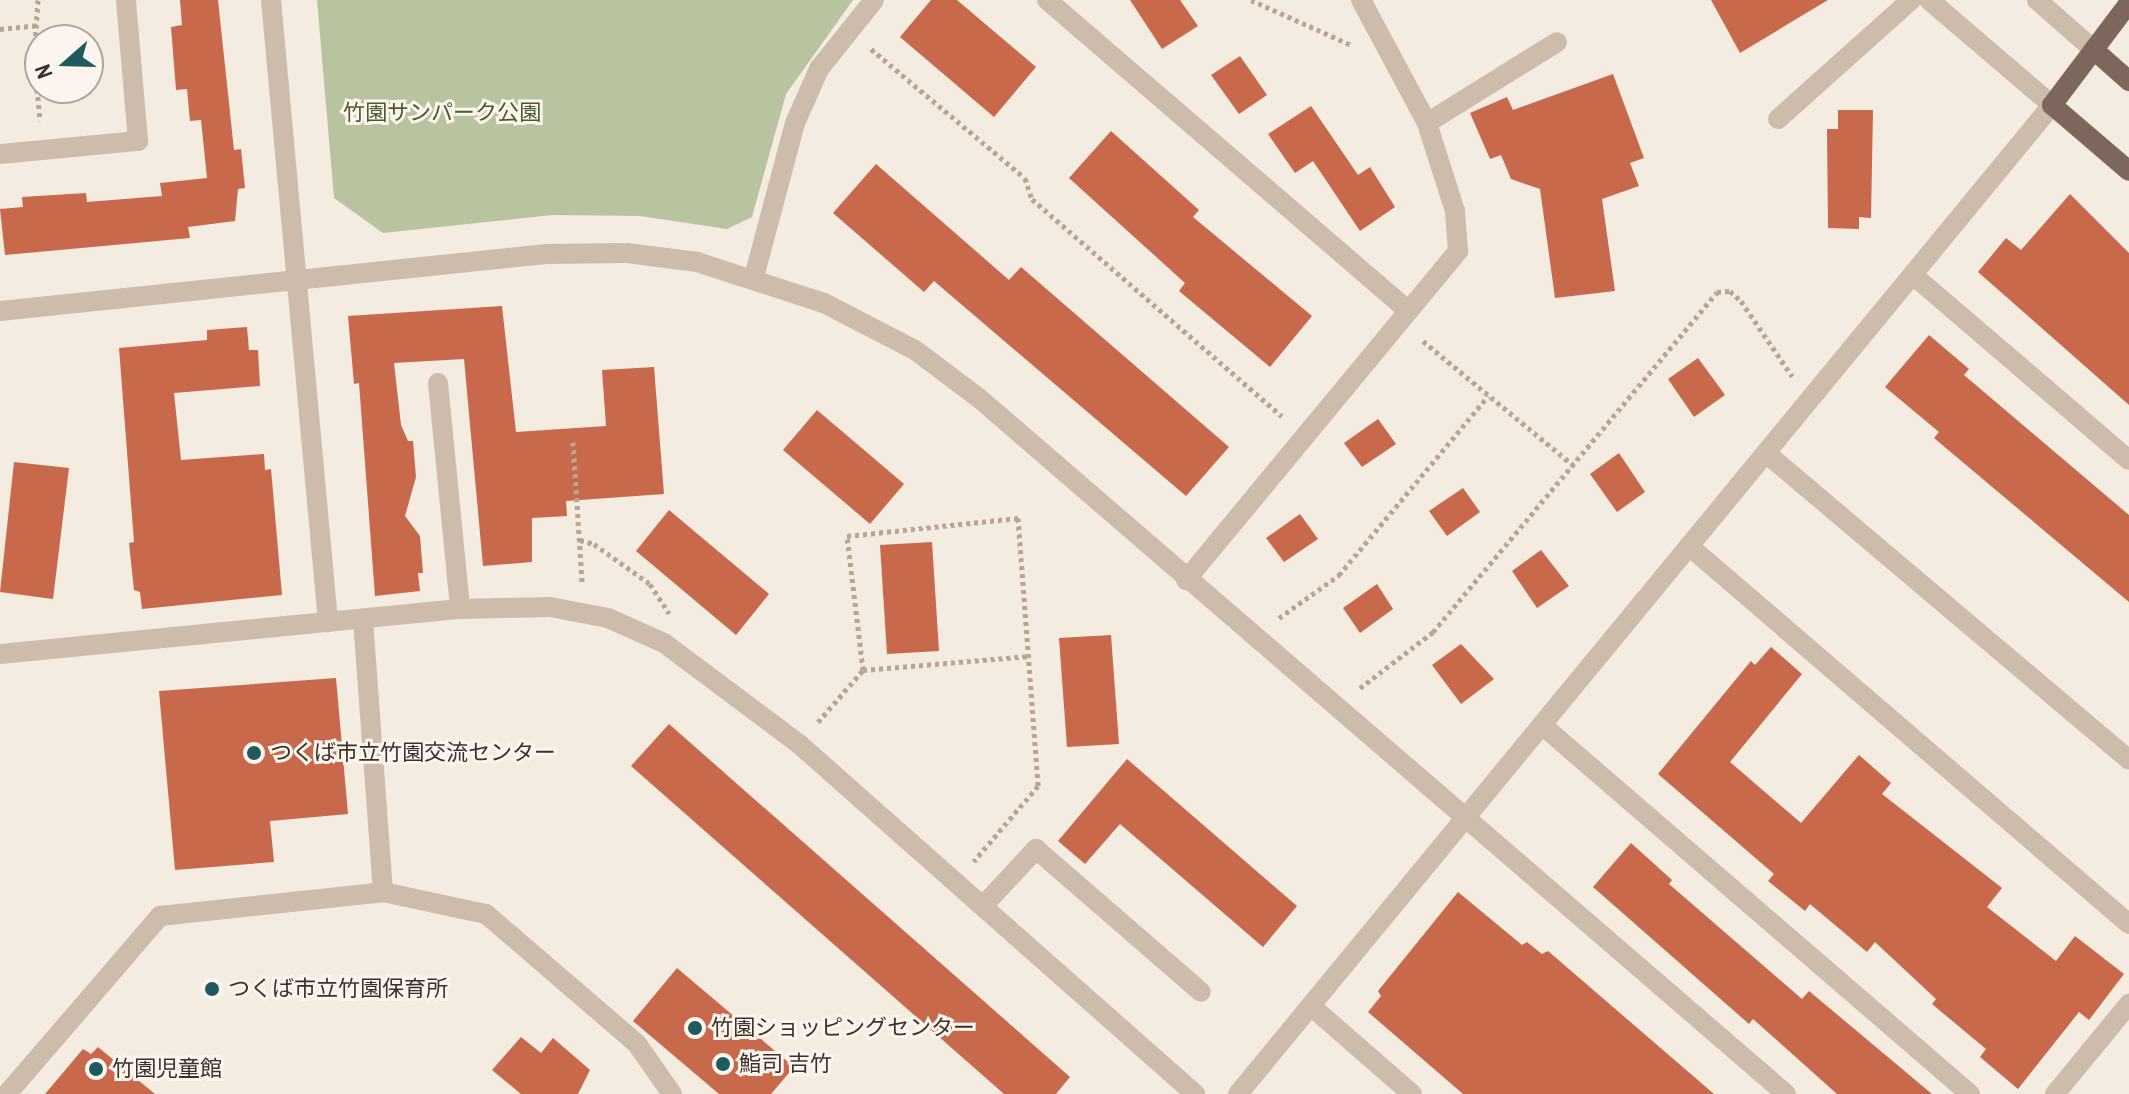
<!DOCTYPE html>
<html>
<head>
<meta charset="utf-8">
<style>
  body { margin:0 }
  #map { position:relative; width:2129px; height:1094px; overflow:hidden; background:#f4ebe1; font-family:"Archivo Narrow","Noto Sans JP",sans-serif }
  div>[style] { position:absolute }
  [style*='--x'] { left:calc(var(--x)*1px); top:calc(var(--y)*1px); width:calc(var(--w)*1px); rotate:calc(var(--a)*1deg) }
  .green>* { inset:0; background:#b8c4a0 }
  .building>* { inset:0; background:#c8694b }
  .path>* { height:5px; margin-top:-2.5px; transform-origin:0; background:repeating-linear-gradient(90deg,#b9a596 0 4px,transparent 0 8px) }
  .minor>* { height:20px; margin:-10px; padding:0 10px; transform-origin:10px; border-radius:10px; background:#cdbbac }
  .major>* { height:20px; margin:-10px; padding:0 10px; transform-origin:10px; border-radius:10px; background:#7d675c }
  .dots>* { width:22px; height:22px; translate:-50% -50%; box-sizing:border-box; border:4px solid #fbf5ee; border-radius:50% }
  span { translate:-50% -50%; white-space:nowrap; text-align:center; line-height:1.15; -webkit-text-stroke:6px #fbf5ee; paint-order:stroke }
  .park-label { font-size:22px; color:#4a5a2e }
  .poi-label { font-size:22px; color:#3b302b }
  .left { translate:0 -50%; text-align:left }
  .north { position:absolute; left:24px; top:24px; width:80px; height:80px; box-sizing:border-box; background:#fbf5ee; border:2px solid #aea6a0; border-radius:50%; rotate:250deg; font-size:22px; font-weight:700; line-height:32px; text-align:center; color:#3b302b }
  .north::after { content:''; display:block; margin:auto; width:28px; height:36px; background:#1f5a5e; clip-path:polygon(50% 0,100% 100%,50% 72%,0 100%) }
</style>
</head>
<body>
<div id="map">
  <div class="green">
    <i style="clip-path:polygon(317px 0,853px 0,786px 94px,752px 217px,727px 229px,640px 216px,553px 215px,383px 233px,334px 198px)"></i>
  </div>
  <div class="building">
    <i style="clip-path:polygon(180px 0,218px 0,234px 150px,241px 149px,245px 188px,238px 189px,235px 221px,188px 227px,190px 238px,5px 255px,0 209px,23px 207px,22px 197px,86px 193px,87px 202px,162px 196px,160px 183px,207px 178px,201px 120px,190px 121px,187px 89px,176px 90px,171px 27px,182px 25px)"></i>
    <i style="clip-path:polygon(931px 0,957px 0,1036px 67px,994px 117px,900px 37px)"></i>
    <i style="clip-path:polygon(1130px 0,1180px 0,1198px 26px,1162px 49px)"></i>
    <i style="clip-path:polygon(1711px 0,1828px 0,1740px 53px)"></i>
    <i style="clip-path:polygon(1240px 56px,1267px 95px,1239px 114px,1211px 75px)"></i>
    <i style="clip-path:polygon(1613px 74px,1644px 158px,1630px 163px,1639px 186px,1602px 199px,1615px 291px,1555px 298px,1540px 189px,1511px 179px,1501px 155px,1490px 159px,1470px 113px,1507px 97px,1513px 110px)"></i>
    <i style="clip-path:polygon(1311px 106px,1358px 175px,1370px 167px,1395px 207px,1360px 231px,1313px 161px,1295px 173px,1268px 134px)"></i>
    <i style="clip-path:polygon(1838px 110px,1873px 110px,1871px 218px,1859px 217px,1859px 229px,1828px 228px,1827px 129px,1838px 129px)"></i>
    <i style="clip-path:polygon(1111px 131px,1199px 210px,1193px 217px,1312px 316px,1270px 367px,1179px 291px,1185px 283px,1069px 178px)"></i>
    <i style="clip-path:polygon(876px 164px,1009px 280px,1021px 267px,1229px 447px,1186px 496px,934px 281px,924px 292px,833px 213px)"></i>
    <i style="clip-path:polygon(2070px 194px,2129px 253px,2129px 405px,1978px 272px,2006px 238px,2021px 250px)"></i>
    <i style="clip-path:polygon(502px 306px,516px 432px,606px 426px,602px 370px,654px 367px,664px 494px,566px 501px,567px 516px,532px 518px,532px 562px,483px 566px,464px 359px,394px 363px,401px 425px,408px 441px,413px 441px,416px 477px,405px 516px,420px 536px,423px 573px,418px 573px,420px 591px,375px 596px,359px 383px,354px 384px,348px 316px)"></i>
    <i style="clip-path:polygon(247px 327px,249px 350px,258px 350px,260px 386px,174px 393px,181px 460px,264px 454px,265px 470px,271px 469px,282px 595px,142px 609px,140px 592px,134px 590px,129px 543px,134px 542px,119px 348px,207px 340px,207px 330px)"></i>
    <i style="clip-path:polygon(1929px 335px,1969px 369px,1964px 375px,2129px 515px,2129px 602px,1934px 438px,1939px 432px,1885px 387px)"></i>
    <i style="clip-path:polygon(1698px 358px,1725px 395px,1694px 417px,1668px 379px)"></i>
    <i style="clip-path:polygon(817px 410px,904px 484px,870px 524px,783px 450px)"></i>
    <i style="clip-path:polygon(1378px 419px,1396px 444px,1362px 467px,1344px 443px)"></i>
    <i style="clip-path:polygon(1619px 453px,1645px 492px,1617px 512px,1590px 474px)"></i>
    <i style="clip-path:polygon(14px 462px,69px 468px,53px 599px,0 592px)"></i>
    <i style="clip-path:polygon(1463px 488px,1480px 512px,1447px 536px,1429px 511px)"></i>
    <i style="clip-path:polygon(669px 510px,769px 594px,736px 635px,636px 551px)"></i>
    <i style="clip-path:polygon(1300px 514px,1318px 539px,1284px 562px,1266px 538px)"></i>
    <i style="clip-path:polygon(932px 542px,939px 651px,887px 654px,880px 545px)"></i>
    <i style="clip-path:polygon(1541px 550px,1569px 586px,1537px 608px,1512px 571px)"></i>
    <i style="clip-path:polygon(1377px 584px,1393px 609px,1360px 633px,1343px 608px)"></i>
    <i style="clip-path:polygon(1111px 635px,1119px 744px,1067px 747px,1059px 638px)"></i>
    <i style="clip-path:polygon(1461px 644px,1494px 679px,1461px 704px,1432px 665px)"></i>
    <i style="clip-path:polygon(1771px 647px,1802px 674px,1730px 762px,1801px 823px,1859px 755px,1891px 783px,1882px 794px,2002px 888px,1987px 907px,2056px 961px,2075px 936px,2124px 974px,2089px 1020px,2079px 1012px,2018px 1089px,1980px 1057px,1986px 1049px,1932px 1004px,1936px 999px,1875px 942px,1867px 952px,1810px 904px,1805px 911px,1768px 881px,1774px 874px,1658px 774px,1751px 661px,1755px 665px)"></i>
    <i style="clip-path:polygon(336px 678px,348px 814px,270px 821px,274px 862px,175px 870px,159px 691px)"></i>
    <i style="clip-path:polygon(669px 724px,1070px 1077px,1056px 1094px,1004px 1094px,631px 766px)"></i>
    <i style="clip-path:polygon(1127px 759px,1297px 906px,1263px 947px,1120px 824px,1085px 864px,1058px 841px)"></i>
    <i style="clip-path:polygon(1631px 843px,1672px 880px,1669px 884px,1802px 999px,1809px 991px,1932px 1094px,1837px 1094px,1753px 1019px,1749px 1024px,1593px 887px)"></i>
    <i style="clip-path:polygon(1458px 892px,1522px 945px,1527px 942px,1542px 954px,1548px 951px,1714px 1094px,1463px 1094px,1368px 1012px,1381px 996px,1378px 991px)"></i>
    <i style="clip-path:polygon(677px 968px,794px 1067px,771px 1094px,719px 1094px,633px 1021px)"></i>
    <i style="clip-path:polygon(521px 1037px,541px 1053px,553px 1038px,590px 1070px,578px 1094px,521px 1094px,492px 1070px)"></i>
    <i style="clip-path:polygon(98px 1047px,155px 1094px,45px 1094px,83px 1049px,91px 1054px)"></i>
  </div>
  <div class="path">
    <i style="--x:38;--y:0;--w:57;--a:94"></i>
    <i style="--x:34;--y:57;--w:64;--a:84.6"></i>
    <i style="--x:1251;--y:0;--w:110;--a:24.2"></i>
    <i style="--x:0;--y:29;--w:40;--a:-5.7"></i>
    <i style="--x:871;--y:49;--w:201;--a:40"></i>
    <i style="--x:1025;--y:178;--w:22;--a:72"></i>
    <i style="--x:1032;--y:199;--w:331;--a:41"></i>
    <i style="--x:1423;--y:341;--w:195;--a:39.6"></i>
    <i style="--x:573;--y:442;--w:140;--a:86.3"></i>
    <i style="--x:580;--y:540;--w:15;--a:16"></i>
    <i style="--x:594;--y:544;--w:69;--a:35.5"></i>
    <i style="--x:650;--y:584;--w:35;--a:57"></i>
    <i style="--x:1279;--y:618;--w:74;--a:-35.6"></i>
    <i style="--x:1339;--y:575;--w:233;--a:-50.2"></i>
    <i style="--x:863;--y:670;--w:168;--a:-4.8"></i>
    <i style="--x:1360;--y:688;--w:92;--a:-37.5"></i>
    <i style="--x:1433;--y:632;--w:443;--a:-50.1"></i>
    <i style="--x:1717;--y:292;--w:13;--a:-4"></i>
    <i style="--x:1730;--y:291;--w:15;--a:42"></i>
    <i style="--x:1741;--y:301;--w:91;--a:55.8"></i>
    <i style="--x:818;--y:722;--w:69;--a:-49.1"></i>
    <i style="--x:863;--y:670;--w:135;--a:-96.8"></i>
    <i style="--x:847;--y:536;--w:172;--a:-6"></i>
    <i style="--x:1018;--y:518;--w:269;--a:85.7"></i>
    <i style="--x:1038;--y:786;--w:99;--a:130.5"></i>
  </div>
  <div class="minor">
    <i style="--x:271;--y:0;--w:625;--a:84.76"></i>
    <i style="--x:1047;--y:0;--w:474;--a:40.7"></i>
    <i style="--x:2037;--y:0;--w:76;--a:41.3"></i>
    <i style="--x:1778;--y:119;--w:178;--a:-41.8"></i>
    <i style="--x:1427;--y:123;--w:153;--a:-31.9"></i>
    <i style="--x:0;--y:154;--w:139;--a:-5.4"></i>
    <i style="--x:138;--y:141;--w:142;--a:-94.9"></i>
    <i style="--x:1913;--y:275;--w:284;--a:40.6"></i>
    <i style="--x:754;--y:277;--w:159;--a:-75.1"></i>
    <i style="--x:795;--y:123;--w:59;--a:-66"></i>
    <i style="--x:819;--y:69;--w:88;--a:-51.4"></i>
    <i style="--x:0;--y:311;--w:549;--a:-5.96"></i>
    <i style="--x:546;--y:254;--w:81;--a:-0.7"></i>
    <i style="--x:627;--y:253;--w:71;--a:7.3"></i>
    <i style="--x:697;--y:262;--w:133;--a:17.9"></i>
    <i style="--x:824;--y:303;--w:102;--a:27.3"></i>
    <i style="--x:915;--y:350;--w:81;--a:37"></i>
    <i style="--x:980;--y:399;--w:1064;--a:40.77"></i>
    <i style="--x:438;--y:383;--w:227;--a:84.4"></i>
    <i style="--x:1766;--y:453;--w:475;--a:40.2"></i>
    <i style="--x:1689;--y:546;--w:580;--a:40.67"></i>
    <i style="--x:1186;--y:580;--w:427;--a:-50.4"></i>
    <i style="--x:1458;--y:251;--w:40;--a:-94.3"></i>
    <i style="--x:1455;--y:211;--w:92;--a:-107.7"></i>
    <i style="--x:1427;--y:123;--w:140;--a:-118.2"></i>
    <i style="--x:0;--y:654;--w:462;--a:-5.6"></i>
    <i style="--x:460;--y:609;--w:90;--a:-1.3"></i>
    <i style="--x:550;--y:607;--w:59;--a:10.7"></i>
    <i style="--x:608;--y:618;--w:61;--a:24.1"></i>
    <i style="--x:664;--y:643;--w:169;--a:36.8"></i>
    <i style="--x:799;--y:744;--w:529;--a:41.47"></i>
    <i style="--x:1542;--y:725;--w:565;--a:40.77"></i>
    <i style="--x:383;--y:892;--w:105;--a:12.1"></i>
    <i style="--x:486;--y:914;--w:199;--a:40.7"></i>
    <i style="--x:637;--y:1044;--w:61;--a:55"></i>
    <i style="--x:983;--y:906;--w:78;--a:-47.1"></i>
    <i style="--x:1036;--y:849;--w:218;--a:40.9"></i>
    <i style="--x:1311;--y:1006;--w:134;--a:41.1"></i>
    <i style="--x:7;--y:1094;--w:235;--a:-49.3"></i>
    <i style="--x:160;--y:916;--w:224;--a:-6.1"></i>
    <i style="--x:383;--y:892;--w:274;--a:-94.2"></i>
    <i style="--x:1238;--y:1094;--w:1281;--a:-50.54"></i>
    <i style="--x:2052;--y:105;--w:162;--a:-139.5"></i>
    <i style="--x:2055;--y:1094;--w:117;--a:-50.6"></i>
  </div>
  <div class="major">
    <i style="--x:2129;--y:3;--w:128;--a:127"></i>
    <i style="--x:2052;--y:105;--w:101;--a:40.6"></i>
    <i style="--x:2094;--y:50;--w:47;--a:41.5"></i>
  </div>
  <div class="dots">
    <i style="left:254px;top:753px;background:#1f5a5e"></i>
    <i style="left:212px;top:989px;background:#1f5a5e"></i>
    <i style="left:695px;top:1028px;background:#1f5a5e"></i>
    <i style="left:723px;top:1064px;background:#1f5a5e"></i>
    <i style="left:96px;top:1069px;background:#1f5a5e"></i>
  </div>
  <div class="park-label">
    <span style="left:442px;top:113px">竹園サンパーク公園</span>
  </div>
  <div class="poi-label">
    <span class="left" style="left:270px;top:753px">つくば市立竹園交流センター</span>
    <span class="left" style="left:228px;top:989px">つくば市立竹園保育所</span>
    <span class="left" style="left:711px;top:1028px">竹園ショッピングセンター</span>
    <span class="left" style="left:739px;top:1064px">鮨司 吉竹</span>
    <span class="left" style="left:112px;top:1069px">竹園児童館</span>
  </div>
  <div class="north">N</div>
</div>
</body>
</html>
